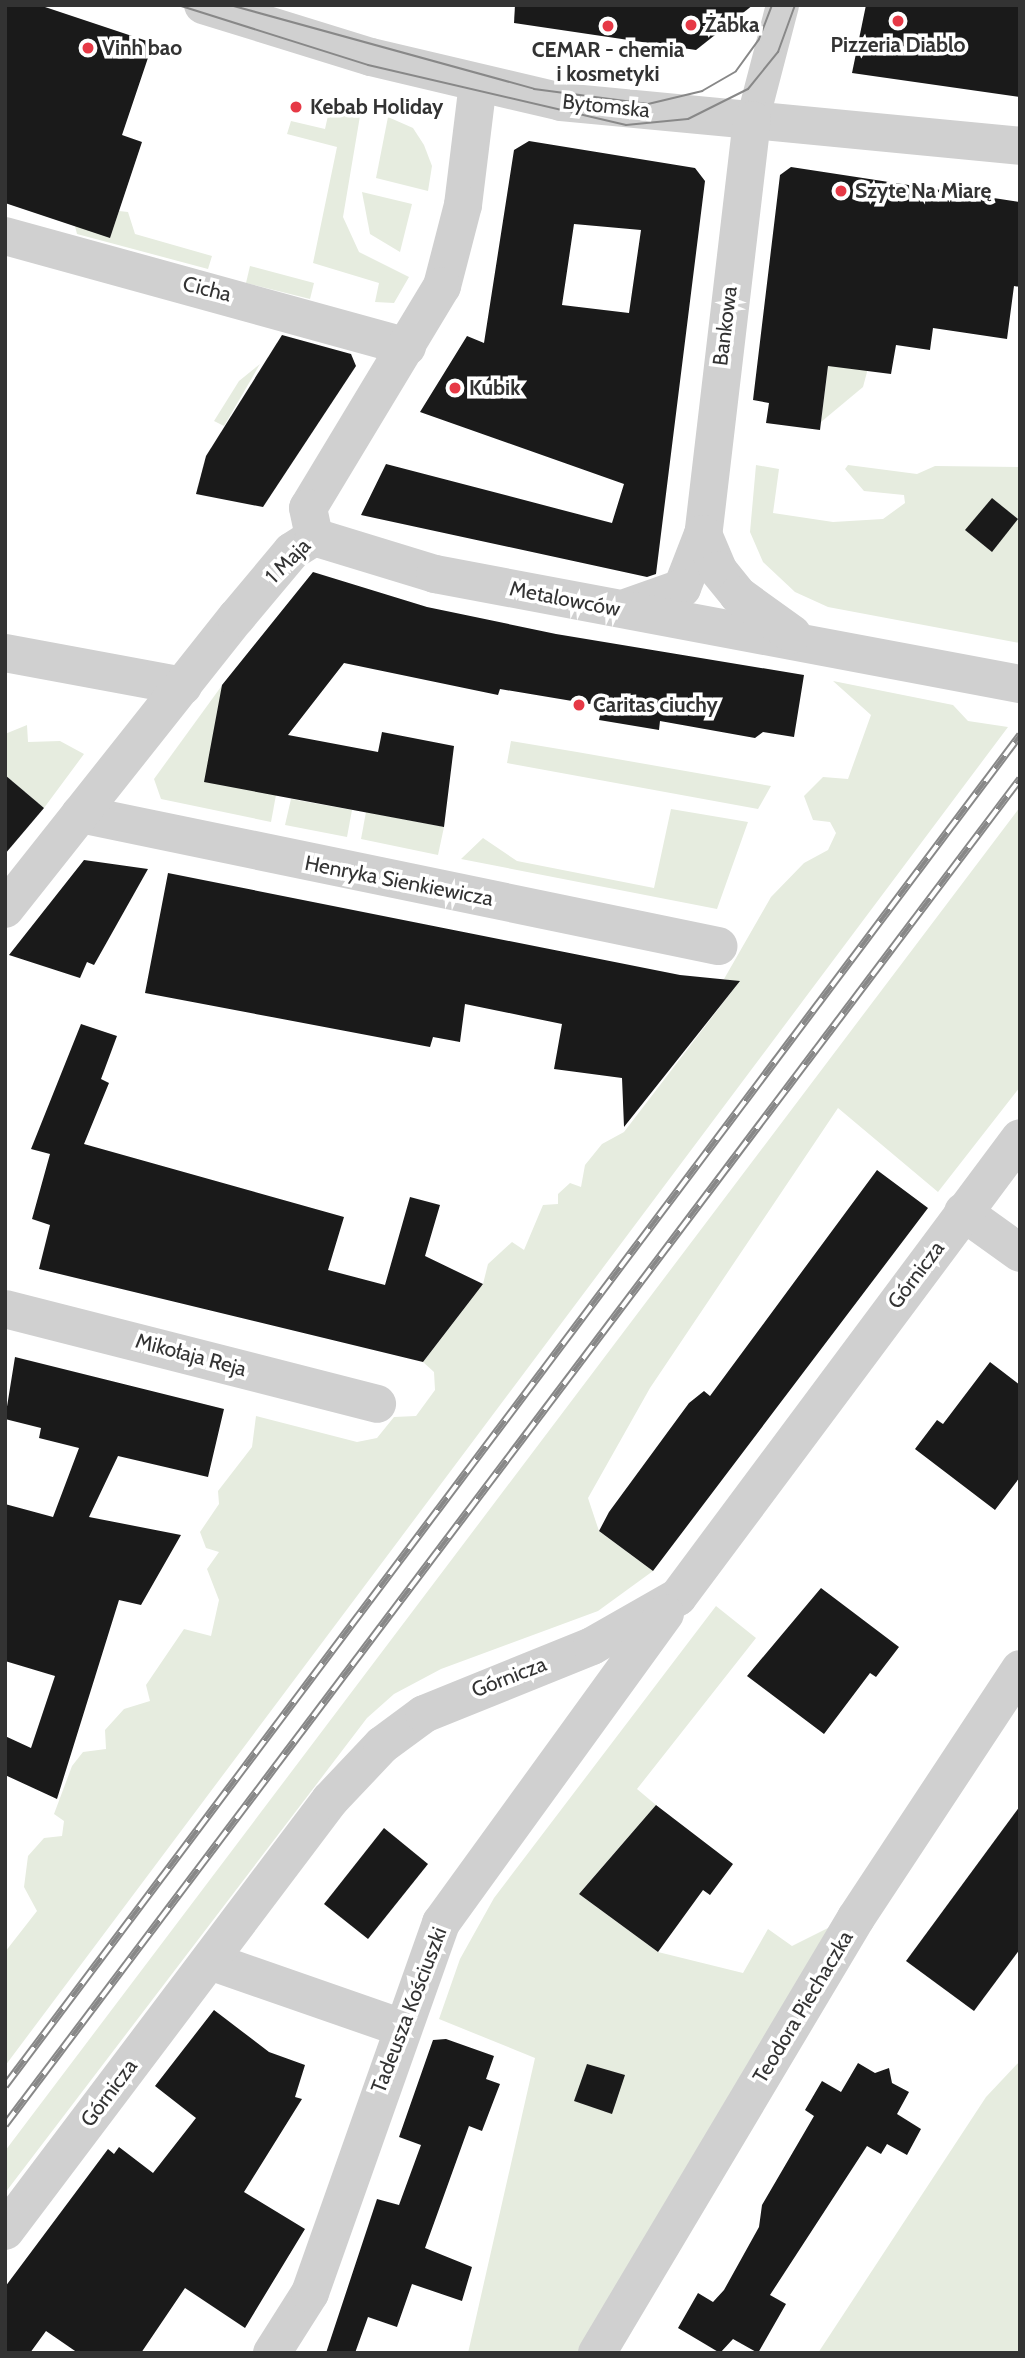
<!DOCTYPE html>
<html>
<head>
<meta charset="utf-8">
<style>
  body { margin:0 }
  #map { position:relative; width:1025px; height:2358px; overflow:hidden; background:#fff; font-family:Cabin,sans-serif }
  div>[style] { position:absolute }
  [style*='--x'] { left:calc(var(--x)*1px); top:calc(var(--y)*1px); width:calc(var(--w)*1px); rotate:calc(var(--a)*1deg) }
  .green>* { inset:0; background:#e6ecdf }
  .building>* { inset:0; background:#1a1a1a }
  .pedestrian>* { height:33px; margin:-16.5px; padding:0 16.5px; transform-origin:16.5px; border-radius:16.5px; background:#d0d0d0 }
  .minor>* { height:38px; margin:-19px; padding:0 19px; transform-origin:19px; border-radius:19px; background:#d0d0d0 }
  .tertiary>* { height:38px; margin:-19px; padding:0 19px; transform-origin:19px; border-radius:19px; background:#d0d0d0 }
  .tram>* { height:2px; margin:-1px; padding:0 1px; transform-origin:1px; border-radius:1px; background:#888 }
  .rail>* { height:8px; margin-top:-4px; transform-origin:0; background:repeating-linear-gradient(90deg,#fff 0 16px,#888 0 32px); box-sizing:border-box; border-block:2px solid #888 }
  .dots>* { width:19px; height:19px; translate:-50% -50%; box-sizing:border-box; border:4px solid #fff; border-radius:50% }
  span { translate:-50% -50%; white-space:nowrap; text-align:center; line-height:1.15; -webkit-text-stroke:7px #fff; paint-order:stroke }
  .poi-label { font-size:21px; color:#333; font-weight:700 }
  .left { translate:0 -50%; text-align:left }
  .street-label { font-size:21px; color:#333 }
  .frame { position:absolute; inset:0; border:7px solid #333; pointer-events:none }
</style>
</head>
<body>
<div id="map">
  <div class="green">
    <i style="clip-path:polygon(331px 102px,361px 110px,343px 217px,359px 252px,409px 277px,394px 303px,375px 302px,379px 283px,313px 263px,337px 147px,287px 134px,291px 121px,325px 129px)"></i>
    <i style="clip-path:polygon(388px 117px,413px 128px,424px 145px,432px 166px,428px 191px,376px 178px)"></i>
    <i style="clip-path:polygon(362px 192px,412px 204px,400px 252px,370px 234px)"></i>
    <i style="clip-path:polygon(119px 211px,128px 212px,135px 234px,212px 256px,208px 269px,77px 234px,75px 226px,110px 237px)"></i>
    <i style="clip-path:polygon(250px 266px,314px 283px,310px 299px,246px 283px)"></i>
    <i style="clip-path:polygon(832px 336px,875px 342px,863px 387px,821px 422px)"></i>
    <i style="clip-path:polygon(260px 364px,224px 426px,214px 421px,239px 381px)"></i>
    <i style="clip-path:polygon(756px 465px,779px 469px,773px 513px,833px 522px,883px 519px,905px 503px,904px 495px,864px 491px,845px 469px,848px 465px,917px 474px,935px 466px,1018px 467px,1020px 643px,828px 607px,795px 592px,763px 562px,750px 532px)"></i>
    <i style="clip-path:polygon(833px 681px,953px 705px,968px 721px,1008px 727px,5px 2066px,5px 1952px,37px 1911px,24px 1887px,28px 1856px,44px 1838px,62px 1836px,64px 1821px,54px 1814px,72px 1766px,83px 1752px,106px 1749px,105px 1730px,124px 1709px,150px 1701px,146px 1685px,184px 1629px,211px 1636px,219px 1600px,207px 1569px,219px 1552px,206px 1548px,200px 1532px,219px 1504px,218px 1491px,252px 1447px,256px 1416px,357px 1442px,377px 1438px,394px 1417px,416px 1416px,435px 1390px,434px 1372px,423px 1362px,483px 1284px,488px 1264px,512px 1242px,524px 1250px,543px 1205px,558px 1204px,558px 1194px,570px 1183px,581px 1187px,585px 1165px,602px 1144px,624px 1132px,739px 982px,724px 979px,771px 897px,804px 863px,828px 850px,836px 833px,830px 822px,813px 820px,804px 796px,823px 777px,848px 779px,871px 715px)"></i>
    <i style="clip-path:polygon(223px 684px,276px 795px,271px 822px,161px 799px,154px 779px)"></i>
    <i style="clip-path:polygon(27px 725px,28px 742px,60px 741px,84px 754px,44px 808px,5px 775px,5px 734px)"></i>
    <i style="clip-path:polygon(511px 741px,577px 752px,771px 786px,758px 809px,507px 763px)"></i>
    <i style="clip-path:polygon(291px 799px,352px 810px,347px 837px,285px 825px)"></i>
    <i style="clip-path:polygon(1020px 807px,1020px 1087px,938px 1192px,838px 1108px,650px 1388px,588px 1498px,599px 1531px,653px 1571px,598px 1611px,441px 1669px,394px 1694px,367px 1718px,5px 2193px,5px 2151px)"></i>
    <i style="clip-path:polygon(671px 809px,748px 822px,717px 909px,461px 859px,483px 838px,517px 861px,654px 888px)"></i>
    <i style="clip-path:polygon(366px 812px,444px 827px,438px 855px,361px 839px)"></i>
    <i style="clip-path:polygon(716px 1606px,756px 1638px,637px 1789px,656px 1805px,579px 1894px,658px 1952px,743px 1973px,768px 1929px,792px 1946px,846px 1919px,590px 2353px,468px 2353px,535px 2058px,439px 2019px,460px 1959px,494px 1898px)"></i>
    <i style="clip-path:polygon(1020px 2061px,1020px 2353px,818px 2353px,986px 2097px)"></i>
  </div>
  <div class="building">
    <i style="clip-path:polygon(5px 5px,39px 5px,153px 43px,122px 135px,142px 142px,110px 238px,5px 203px)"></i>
    <i style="clip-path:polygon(515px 5px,753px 5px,696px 50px,514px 23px)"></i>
    <i style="clip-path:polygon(866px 5px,1020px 5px,1020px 97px,852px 73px)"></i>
    <i style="clip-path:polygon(evenodd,529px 141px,695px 168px,705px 181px,656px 574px,647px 577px,361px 515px,386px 464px,612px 523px,624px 484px,420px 412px,467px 336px,484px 343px,514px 150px,529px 141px,574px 224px,641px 230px,629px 313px,562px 305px,574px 224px)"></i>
    <i style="clip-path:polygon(791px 167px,1020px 202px,1020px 287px,1014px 286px,1007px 339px,933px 328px,930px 350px,896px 345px,891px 374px,828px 366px,820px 430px,766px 423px,769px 403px,753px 400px,780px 175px)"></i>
    <i style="clip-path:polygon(282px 335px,351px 354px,356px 366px,263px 507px,196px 494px,206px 456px)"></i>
    <i style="clip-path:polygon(992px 498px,1018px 519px,992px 552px,965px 530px)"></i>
    <i style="clip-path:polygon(313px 572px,427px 607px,556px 634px,804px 675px,794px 737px,763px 732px,755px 738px,660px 721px,659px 730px,599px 720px,602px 706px,500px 689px,498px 695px,344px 663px,288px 735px,378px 752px,382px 732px,454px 746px,444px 827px,204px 782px,222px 685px)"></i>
    <i style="clip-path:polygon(5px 775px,44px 808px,5px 854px)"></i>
    <i style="clip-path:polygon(84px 860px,148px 869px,94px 965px,87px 962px,80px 978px,9px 955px)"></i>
    <i style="clip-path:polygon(168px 873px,680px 975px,740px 981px,624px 1127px,622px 1078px,554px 1069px,562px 1024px,465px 1004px,460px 1042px,433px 1037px,430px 1047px,145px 993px)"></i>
    <i style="clip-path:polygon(81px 1024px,117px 1036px,101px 1079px,109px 1083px,84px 1144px,344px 1217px,328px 1270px,385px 1285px,410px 1197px,440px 1205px,425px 1256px,483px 1284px,423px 1362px,39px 1269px,50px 1225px,32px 1219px,50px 1154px,31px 1149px)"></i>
    <i style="clip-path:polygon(877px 1170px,928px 1208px,653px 1571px,599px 1531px,609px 1512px,689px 1403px,704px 1391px,710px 1396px)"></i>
    <i style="clip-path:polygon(15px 1357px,224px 1409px,208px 1477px,118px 1456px,89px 1517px,181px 1535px,141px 1605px,119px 1600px,57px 1799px,5px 1775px,5px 1736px,31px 1748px,55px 1676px,5px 1661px,5px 1504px,53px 1517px,79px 1448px,39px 1438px,41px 1428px,5px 1419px)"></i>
    <i style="clip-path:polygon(990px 1362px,1020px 1385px,1020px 1477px,995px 1510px,915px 1449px,937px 1420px,943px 1424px)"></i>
    <i style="clip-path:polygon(821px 1588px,899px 1647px,876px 1677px,870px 1673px,824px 1734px,747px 1676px)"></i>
    <i style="clip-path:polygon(656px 1805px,733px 1864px,710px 1895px,703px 1890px,658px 1952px,579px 1894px)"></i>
    <i style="clip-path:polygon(1020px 1806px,1020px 1949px,974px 2011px,906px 1961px)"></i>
    <i style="clip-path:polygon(384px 1828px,428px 1864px,368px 1939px,324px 1904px)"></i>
    <i style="clip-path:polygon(214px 2010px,269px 2052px,305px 2065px,295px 2097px,302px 2099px,244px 2192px,305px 2229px,274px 2280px,245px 2328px,185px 2288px,141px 2353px,78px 2353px,46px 2331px,30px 2353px,5px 2353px,5px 2287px,108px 2149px,114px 2154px,119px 2147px,153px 2173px,196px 2118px,155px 2086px)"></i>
    <i style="clip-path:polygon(446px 2039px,494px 2056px,486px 2079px,500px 2084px,482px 2131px,469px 2126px,425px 2248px,472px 2267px,462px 2301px,412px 2284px,397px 2327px,368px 2317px,355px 2353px,326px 2353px,377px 2199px,399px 2205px,421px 2145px,399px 2137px,433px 2040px)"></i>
    <i style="clip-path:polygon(858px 2063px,875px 2073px,889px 2068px,892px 2083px,909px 2092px,897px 2114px,921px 2129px,907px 2155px,887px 2144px,881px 2154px,867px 2146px,770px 2295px,786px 2304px,758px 2353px,733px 2339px,720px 2353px,678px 2328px,698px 2293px,713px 2302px,724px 2290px,759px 2227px,762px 2205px,814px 2116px,805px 2110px,822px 2081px,841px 2092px)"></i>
    <i style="clip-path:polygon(587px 2064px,625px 2075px,612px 2114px,574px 2101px)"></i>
  </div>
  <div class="pedestrian">
    <i style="--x:752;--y:120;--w:119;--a:-75.4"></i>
  </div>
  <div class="minor">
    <i style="--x:752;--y:120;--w:269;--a:5.5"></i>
    <i style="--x:5;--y:236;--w:417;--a:15.4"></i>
    <i style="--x:5;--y:653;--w:181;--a:10.5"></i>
    <i style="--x:80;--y:814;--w:652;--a:11.69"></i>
    <i style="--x:5;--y:909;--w:372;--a:-51.6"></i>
    <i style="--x:236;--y:618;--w:87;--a:-50.1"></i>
    <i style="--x:292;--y:551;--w:26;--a:-32"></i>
    <i style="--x:963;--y:1212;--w:70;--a:35.7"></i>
    <i style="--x:5;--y:1309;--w:384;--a:14.3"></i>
    <i style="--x:210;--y:1961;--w:201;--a:19.2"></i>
    <i style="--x:5;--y:2231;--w:540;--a:-52.98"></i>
    <i style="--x:330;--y:1800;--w:76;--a:-46.6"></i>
    <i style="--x:382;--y:1745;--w:52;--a:-36.4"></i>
    <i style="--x:424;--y:1714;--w:181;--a:-22"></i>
    <i style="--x:592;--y:1646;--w:99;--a:-29.7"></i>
    <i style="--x:678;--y:1597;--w:572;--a:-53.31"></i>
    <i style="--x:272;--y:2353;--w:71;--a:-57.7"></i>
    <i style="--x:310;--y:2293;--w:393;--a:-70.5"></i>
    <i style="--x:441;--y:1923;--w:382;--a:-54.1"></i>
    <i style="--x:597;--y:2353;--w:506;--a:-59.23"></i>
    <i style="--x:856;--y:1918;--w:298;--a:-56.6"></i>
  </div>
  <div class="tertiary">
    <i style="--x:203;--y:5;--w:176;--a:17.2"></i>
    <i style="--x:371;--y:57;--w:195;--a:13.3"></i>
    <i style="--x:561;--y:102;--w:192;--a:5.4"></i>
    <i style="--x:752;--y:120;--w:417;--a:96.7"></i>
    <i style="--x:703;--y:534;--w:58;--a:111.3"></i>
    <i style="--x:682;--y:588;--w:57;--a:160.6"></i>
    <i style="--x:478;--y:83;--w:123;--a:97"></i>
    <i style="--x:463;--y:205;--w:84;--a:104.5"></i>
    <i style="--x:442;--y:286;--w:259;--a:121.1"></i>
    <i style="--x:308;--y:508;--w:30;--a:78"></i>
    <i style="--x:314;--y:537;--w:127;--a:17"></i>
    <i style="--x:435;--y:574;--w:595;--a:10.65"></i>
    <i style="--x:703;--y:534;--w:39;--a:67"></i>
    <i style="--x:718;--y:570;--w:32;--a:51"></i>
    <i style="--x:738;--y:595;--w:67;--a:35.8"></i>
  </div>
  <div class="tram">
    <i style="--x:178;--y:5;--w:199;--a:17.5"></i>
    <i style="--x:368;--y:65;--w:265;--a:13.1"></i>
    <i style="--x:626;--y:125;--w:62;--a:-5.5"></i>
    <i style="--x:688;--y:119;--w:67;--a:-26.6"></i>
    <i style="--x:748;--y:89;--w:48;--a:-51"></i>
    <i style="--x:778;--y:52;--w:50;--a:-70.1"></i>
    <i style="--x:230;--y:5;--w:315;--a:15.4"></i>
    <i style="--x:534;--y:89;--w:115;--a:7.5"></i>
    <i style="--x:648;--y:104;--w:56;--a:-13.5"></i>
    <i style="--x:702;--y:91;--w:39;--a:-30"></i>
    <i style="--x:736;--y:71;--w:39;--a:-54"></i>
    <i style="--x:759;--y:39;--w:36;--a:-69"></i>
  </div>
  <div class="rail">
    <i style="--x:5;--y:2086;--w:1690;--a:-53.08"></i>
    <i style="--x:5;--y:2125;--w:1686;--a:-52.98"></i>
  </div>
  <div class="dots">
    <i style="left:898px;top:21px;background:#e63946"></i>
    <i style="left:691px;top:25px;background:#e63946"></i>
    <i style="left:608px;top:26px;background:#e63946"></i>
    <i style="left:88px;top:48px;background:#e63946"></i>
    <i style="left:296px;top:107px;background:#e63946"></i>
    <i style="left:841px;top:191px;background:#e63946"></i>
    <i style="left:455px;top:388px;background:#e63946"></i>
    <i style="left:579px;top:705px;background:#e63946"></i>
  </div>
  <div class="poi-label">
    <span class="left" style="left:705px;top:25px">Żabka</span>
    <span style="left:898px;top:45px">Pizzeria Diablo</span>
    <span class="left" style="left:102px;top:48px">Vinh bao</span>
    <span style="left:608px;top:62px">CEMAR - chemia<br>i kosmetyki</span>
    <span class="left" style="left:310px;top:107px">Kebab Holiday</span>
    <span class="left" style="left:855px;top:191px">Szyte Na Miarę</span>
    <span class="left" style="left:469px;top:388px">Kubik</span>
    <span class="left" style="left:593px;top:705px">Caritas ciuchy</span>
  </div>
  <div class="street-label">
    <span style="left:606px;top:106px;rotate:6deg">Bytomska</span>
    <span style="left:207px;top:289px;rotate:14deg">Cicha</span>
    <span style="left:725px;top:326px;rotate:-83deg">Bankowa</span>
    <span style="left:288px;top:561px;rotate:-45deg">1 Maja</span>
    <span style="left:565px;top:599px;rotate:11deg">Metalowców</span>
    <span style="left:399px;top:881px;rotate:11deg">Henryka Sienkiewicza</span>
    <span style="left:916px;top:1275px;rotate:-53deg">Górnicza</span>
    <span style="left:191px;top:1355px;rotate:15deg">Mikołaja Reja</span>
    <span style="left:509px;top:1677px;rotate:-21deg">Górnicza</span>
    <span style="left:803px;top:2007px;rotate:-59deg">Teodora Piechaczka</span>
    <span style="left:409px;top:2010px;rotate:-69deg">Tadeusza Kościuszki</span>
    <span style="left:109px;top:2093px;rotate:-53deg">Górnicza</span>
  </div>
  <div class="frame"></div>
</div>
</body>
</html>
